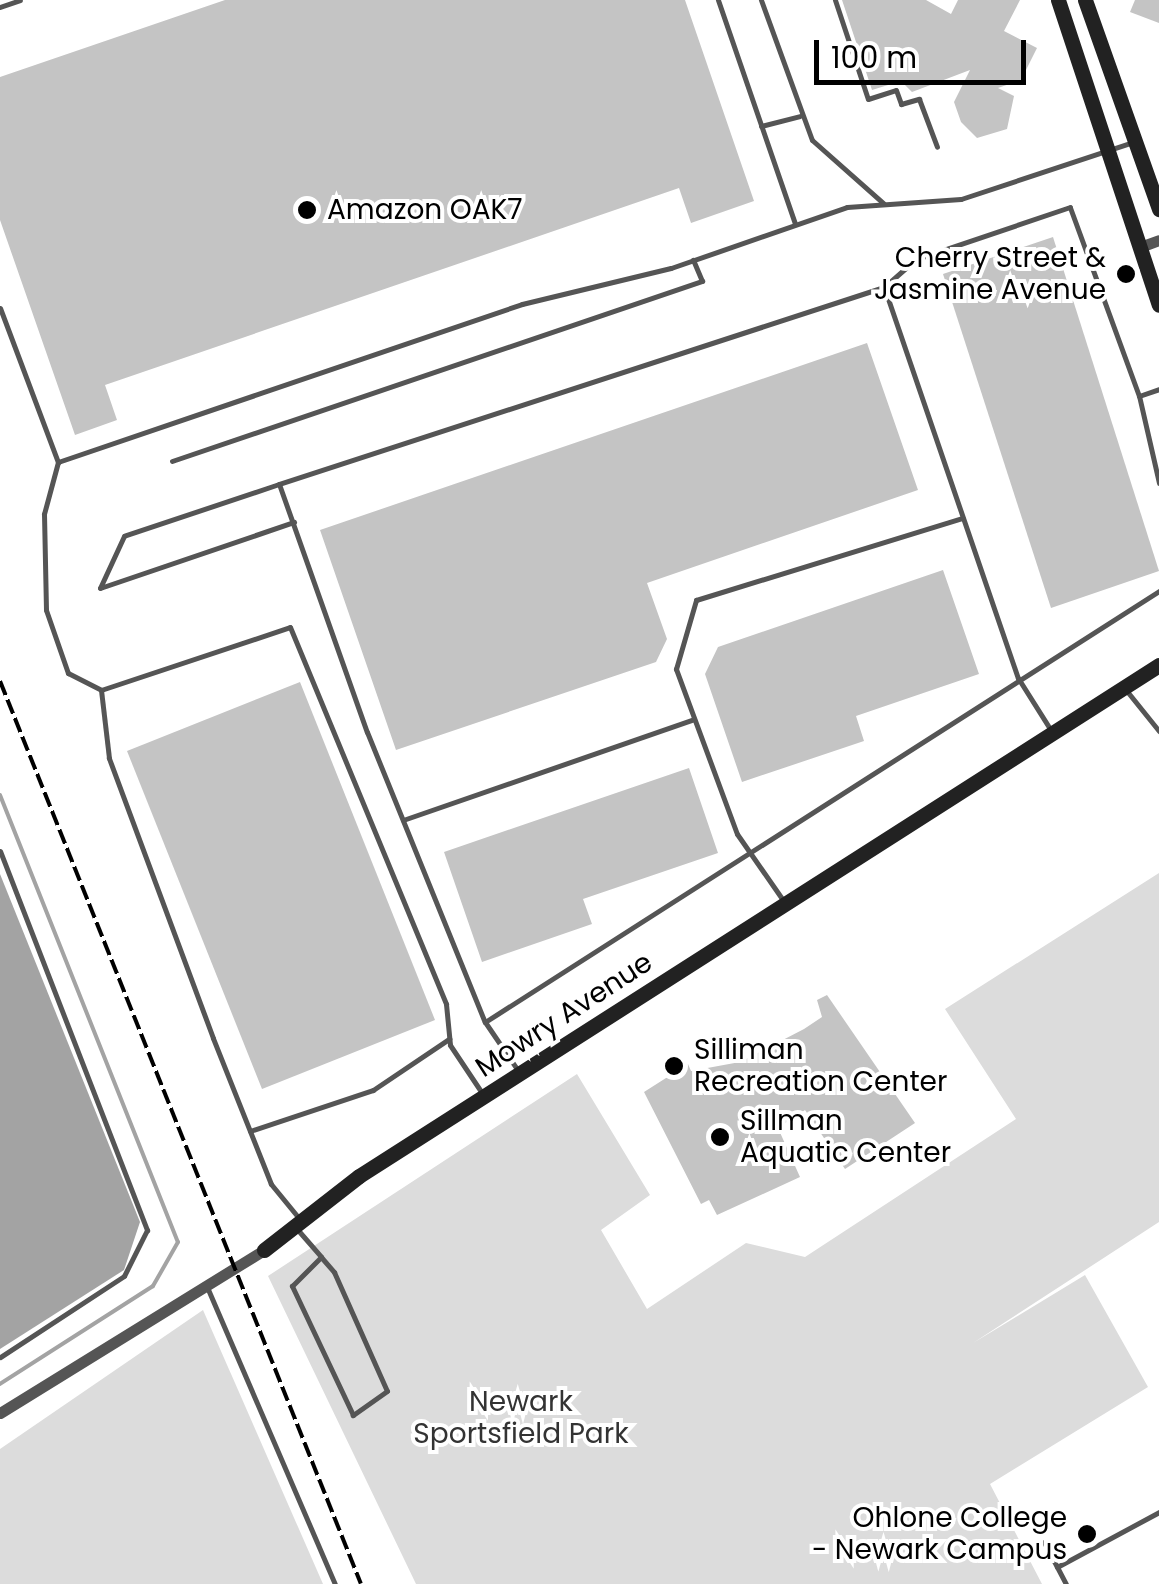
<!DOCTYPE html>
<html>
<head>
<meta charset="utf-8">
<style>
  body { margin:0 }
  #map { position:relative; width:1159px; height:1584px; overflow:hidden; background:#fff; font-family:Poppins,sans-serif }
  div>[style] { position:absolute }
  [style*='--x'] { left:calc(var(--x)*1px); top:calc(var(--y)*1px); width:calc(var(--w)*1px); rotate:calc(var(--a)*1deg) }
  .green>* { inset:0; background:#dcdcdc }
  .water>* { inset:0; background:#a3a3a3 }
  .stream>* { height:4px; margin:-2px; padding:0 2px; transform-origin:2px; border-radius:2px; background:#a3a3a3 }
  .building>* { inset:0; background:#c4c4c4 }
  .lane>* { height:5px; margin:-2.5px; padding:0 2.5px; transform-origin:2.5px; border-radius:2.5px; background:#555 }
  .street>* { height:11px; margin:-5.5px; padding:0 5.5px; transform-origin:5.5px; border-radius:5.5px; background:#555 }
  .secondary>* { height:15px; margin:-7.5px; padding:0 7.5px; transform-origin:7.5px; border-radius:7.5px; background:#222 }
  .rail>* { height:4px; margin-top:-2px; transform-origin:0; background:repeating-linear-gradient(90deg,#000 0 15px,transparent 0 20px) }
  .dots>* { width:28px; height:28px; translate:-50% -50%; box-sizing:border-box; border:5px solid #fff; border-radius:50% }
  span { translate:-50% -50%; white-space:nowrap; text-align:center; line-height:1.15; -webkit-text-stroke:8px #fff; paint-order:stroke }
  .poi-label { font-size:28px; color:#000 }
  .left { translate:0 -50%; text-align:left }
  .right { translate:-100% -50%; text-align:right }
  .street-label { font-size:28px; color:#000 }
  .park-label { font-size:28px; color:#333 }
  .scale { position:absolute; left:814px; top:40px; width:212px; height:45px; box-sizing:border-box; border:5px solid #000; border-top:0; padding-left:12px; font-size:30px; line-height:35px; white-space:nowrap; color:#000; -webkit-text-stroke:8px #fff; paint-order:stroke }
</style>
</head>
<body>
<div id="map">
  <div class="green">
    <i style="clip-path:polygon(1159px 873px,1159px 1222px,973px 1343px,1085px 1275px,1148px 1387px,990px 1484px,1042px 1584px,416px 1584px,268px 1276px,577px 1074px,650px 1195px,601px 1230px,647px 1309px,746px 1243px,805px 1257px,1016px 1119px,945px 1009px)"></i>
    <i style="clip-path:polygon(203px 1310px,323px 1584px,0 1584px,0 1449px)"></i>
  </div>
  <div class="water">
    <i style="clip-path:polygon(0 874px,140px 1222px,124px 1270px,0 1349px)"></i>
  </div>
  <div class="stream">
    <i style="--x:0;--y:795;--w:481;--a:68.3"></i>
    <i style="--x:178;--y:1242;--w:51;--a:119.6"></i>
    <i style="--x:153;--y:1286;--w:182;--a:147.4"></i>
  </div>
  <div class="building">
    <i style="clip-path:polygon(225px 0,685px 0,754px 201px,691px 223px,679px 188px,105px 385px,117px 420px,75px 435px,0 220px,0 77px)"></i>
    <i style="clip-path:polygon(842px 0,926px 0,951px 14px,958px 0,1020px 0,1004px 31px,1037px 48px,1021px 80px,998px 88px,1014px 96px,1007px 129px,977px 138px,961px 122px,954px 102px,970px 70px,912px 92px,901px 81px,872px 90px)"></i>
    <i style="clip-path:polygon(1135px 0,1159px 0,1159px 23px,1130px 12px)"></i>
    <i style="clip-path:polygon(1053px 237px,1159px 571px,1051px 608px,943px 274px)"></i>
    <i style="clip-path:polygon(867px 343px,918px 490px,647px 583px,667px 639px,656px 662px,396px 750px,320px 530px)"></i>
    <i style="clip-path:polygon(943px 570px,979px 674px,856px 716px,864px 741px,742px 782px,705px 674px,718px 647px)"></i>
    <i style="clip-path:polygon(300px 682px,435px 1020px,262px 1089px,127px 751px)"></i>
    <i style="clip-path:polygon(689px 768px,718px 853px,583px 899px,592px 924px,482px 962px,444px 852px)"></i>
    <i style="clip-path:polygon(827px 995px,915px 1123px,845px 1169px,805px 1110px,778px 1128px,800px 1177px,717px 1215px,709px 1200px,701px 1204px,644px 1092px,688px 1064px,691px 1071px,740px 1062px,804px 1029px,822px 1017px,817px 1000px)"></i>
  </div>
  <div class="lane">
    <i style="--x:718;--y:0;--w:237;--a:71"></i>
    <i style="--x:761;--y:0;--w:149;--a:70"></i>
    <i style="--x:812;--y:140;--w:96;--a:41.6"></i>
    <i style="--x:835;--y:0;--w:104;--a:71.6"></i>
    <i style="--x:868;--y:99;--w:29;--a:-18"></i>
    <i style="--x:896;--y:90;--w:15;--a:70"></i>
    <i style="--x:901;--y:104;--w:19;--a:-16"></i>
    <i style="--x:919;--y:99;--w:51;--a:69.4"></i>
    <i style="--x:0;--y:7;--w:21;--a:-19"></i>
    <i style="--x:761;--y:126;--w:40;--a:-14.4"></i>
    <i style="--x:884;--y:287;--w:413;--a:71.1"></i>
    <i style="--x:1018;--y:678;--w:64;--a:57.8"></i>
    <i style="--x:0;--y:308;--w:165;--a:69.4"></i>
    <i style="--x:58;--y:462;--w:490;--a:-18.8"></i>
    <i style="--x:522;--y:304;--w:153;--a:-13.6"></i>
    <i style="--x:671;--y:268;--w:186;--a:-19.1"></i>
    <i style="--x:847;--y:207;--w:114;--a:-4"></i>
    <i style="--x:961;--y:199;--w:181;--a:-18.3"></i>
    <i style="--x:1139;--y:396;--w:21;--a:-19"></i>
    <i style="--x:172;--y:461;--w:560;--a:-18.76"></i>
    <i style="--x:702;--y:281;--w:23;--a:-113"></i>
    <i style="--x:58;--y:462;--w:54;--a:105.1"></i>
    <i style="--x:44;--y:514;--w:96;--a:88.8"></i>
    <i style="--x:46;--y:610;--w:67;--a:70.8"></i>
    <i style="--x:68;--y:673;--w:37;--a:27"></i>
    <i style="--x:1159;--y:483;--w:89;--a:-102.9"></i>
    <i style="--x:1139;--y:396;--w:201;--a:-110.1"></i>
    <i style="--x:1070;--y:207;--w:163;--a:161.3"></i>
    <i style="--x:916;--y:259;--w:43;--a:138.8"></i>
    <i style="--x:884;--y:287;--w:636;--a:161.96"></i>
    <i style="--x:279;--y:484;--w:263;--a:70.5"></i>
    <i style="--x:367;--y:732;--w:313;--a:67.9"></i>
    <i style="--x:485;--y:1022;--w:800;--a:-32.6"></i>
    <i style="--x:279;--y:484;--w:163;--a:161.5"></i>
    <i style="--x:124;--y:536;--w:57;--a:114.8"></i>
    <i style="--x:100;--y:588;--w:205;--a:-18.8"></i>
    <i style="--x:1126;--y:690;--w:53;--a:51.2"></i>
    <i style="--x:403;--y:820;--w:308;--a:-19.1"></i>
    <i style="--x:0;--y:851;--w:407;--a:68.8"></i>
    <i style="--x:147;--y:1230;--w:51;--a:116.6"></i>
    <i style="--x:124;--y:1276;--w:148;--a:146.8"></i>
    <i style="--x:785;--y:903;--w:84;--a:-124.8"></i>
    <i style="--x:737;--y:834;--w:176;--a:-110.3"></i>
    <i style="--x:676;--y:669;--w:72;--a:-73.8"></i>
    <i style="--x:696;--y:600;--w:279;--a:-17.1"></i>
    <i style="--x:485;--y:1022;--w:57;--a:55.8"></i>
    <i style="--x:250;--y:1131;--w:130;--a:-18.4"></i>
    <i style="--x:373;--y:1090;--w:92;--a:-33.9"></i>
    <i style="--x:298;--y:1217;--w:43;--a:-129.3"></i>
    <i style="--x:271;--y:1184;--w:157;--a:-111.7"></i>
    <i style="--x:213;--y:1038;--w:299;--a:-110.4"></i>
    <i style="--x:109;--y:758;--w:68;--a:-96.7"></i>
    <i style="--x:101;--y:690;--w:199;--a:-18.4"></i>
    <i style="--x:290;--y:627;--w:408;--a:67.5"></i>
    <i style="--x:446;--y:1004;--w:41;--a:84.4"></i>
    <i style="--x:450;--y:1045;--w:58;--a:56.3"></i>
    <i style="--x:297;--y:1229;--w:37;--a:49"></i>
    <i style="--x:321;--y:1257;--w:20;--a:49"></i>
    <i style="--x:334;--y:1272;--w:130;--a:66"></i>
    <i style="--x:387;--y:1391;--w:42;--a:144.8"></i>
    <i style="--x:353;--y:1415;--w:143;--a:-115.3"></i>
    <i style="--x:292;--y:1286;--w:41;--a:-45"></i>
    <i style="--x:207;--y:1287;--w:323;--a:66.7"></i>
    <i style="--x:1044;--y:1542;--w:47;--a:62.4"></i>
    <i style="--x:1057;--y:1567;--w:116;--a:-28.3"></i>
  </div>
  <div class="street">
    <i style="--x:1140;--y:247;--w:20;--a:-20"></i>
    <i style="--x:0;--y:1413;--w:310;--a:-31.7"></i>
  </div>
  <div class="secondary">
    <i style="--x:1058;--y:0;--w:321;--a:71.7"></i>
    <i style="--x:1085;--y:0;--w:222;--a:70.5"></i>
    <i style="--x:264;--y:1250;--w:120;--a:-37.9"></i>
    <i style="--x:359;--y:1176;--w:949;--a:-32.57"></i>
  </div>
  <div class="rail">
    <i style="--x:0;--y:681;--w:972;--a:68.21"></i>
  </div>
  <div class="dots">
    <i style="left:307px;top:210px;background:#000"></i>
    <i style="left:1126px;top:274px;background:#000"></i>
    <i style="left:674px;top:1066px;background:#000"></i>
    <i style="left:720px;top:1137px;background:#000"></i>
    <i style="left:1087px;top:1534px;background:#000"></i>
  </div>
  <div class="poi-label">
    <span class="left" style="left:327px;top:210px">Amazon OAK7</span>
    <span class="right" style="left:1106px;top:274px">Cherry Street &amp;<br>Jasmine Avenue</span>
    <span class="left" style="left:694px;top:1066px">Silliman<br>Recreation Center</span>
    <span class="left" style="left:740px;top:1137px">Sillman<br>Aquatic Center</span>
    <span class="right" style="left:1067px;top:1534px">Ohlone College<br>- Newark Campus</span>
  </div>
  <div class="street-label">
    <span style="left:564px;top:1015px;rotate:-33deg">Mowry Avenue</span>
  </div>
  <div class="park-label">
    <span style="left:521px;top:1418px">Newark<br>Sportsfield Park</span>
  </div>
  <div class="scale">100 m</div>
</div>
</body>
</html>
